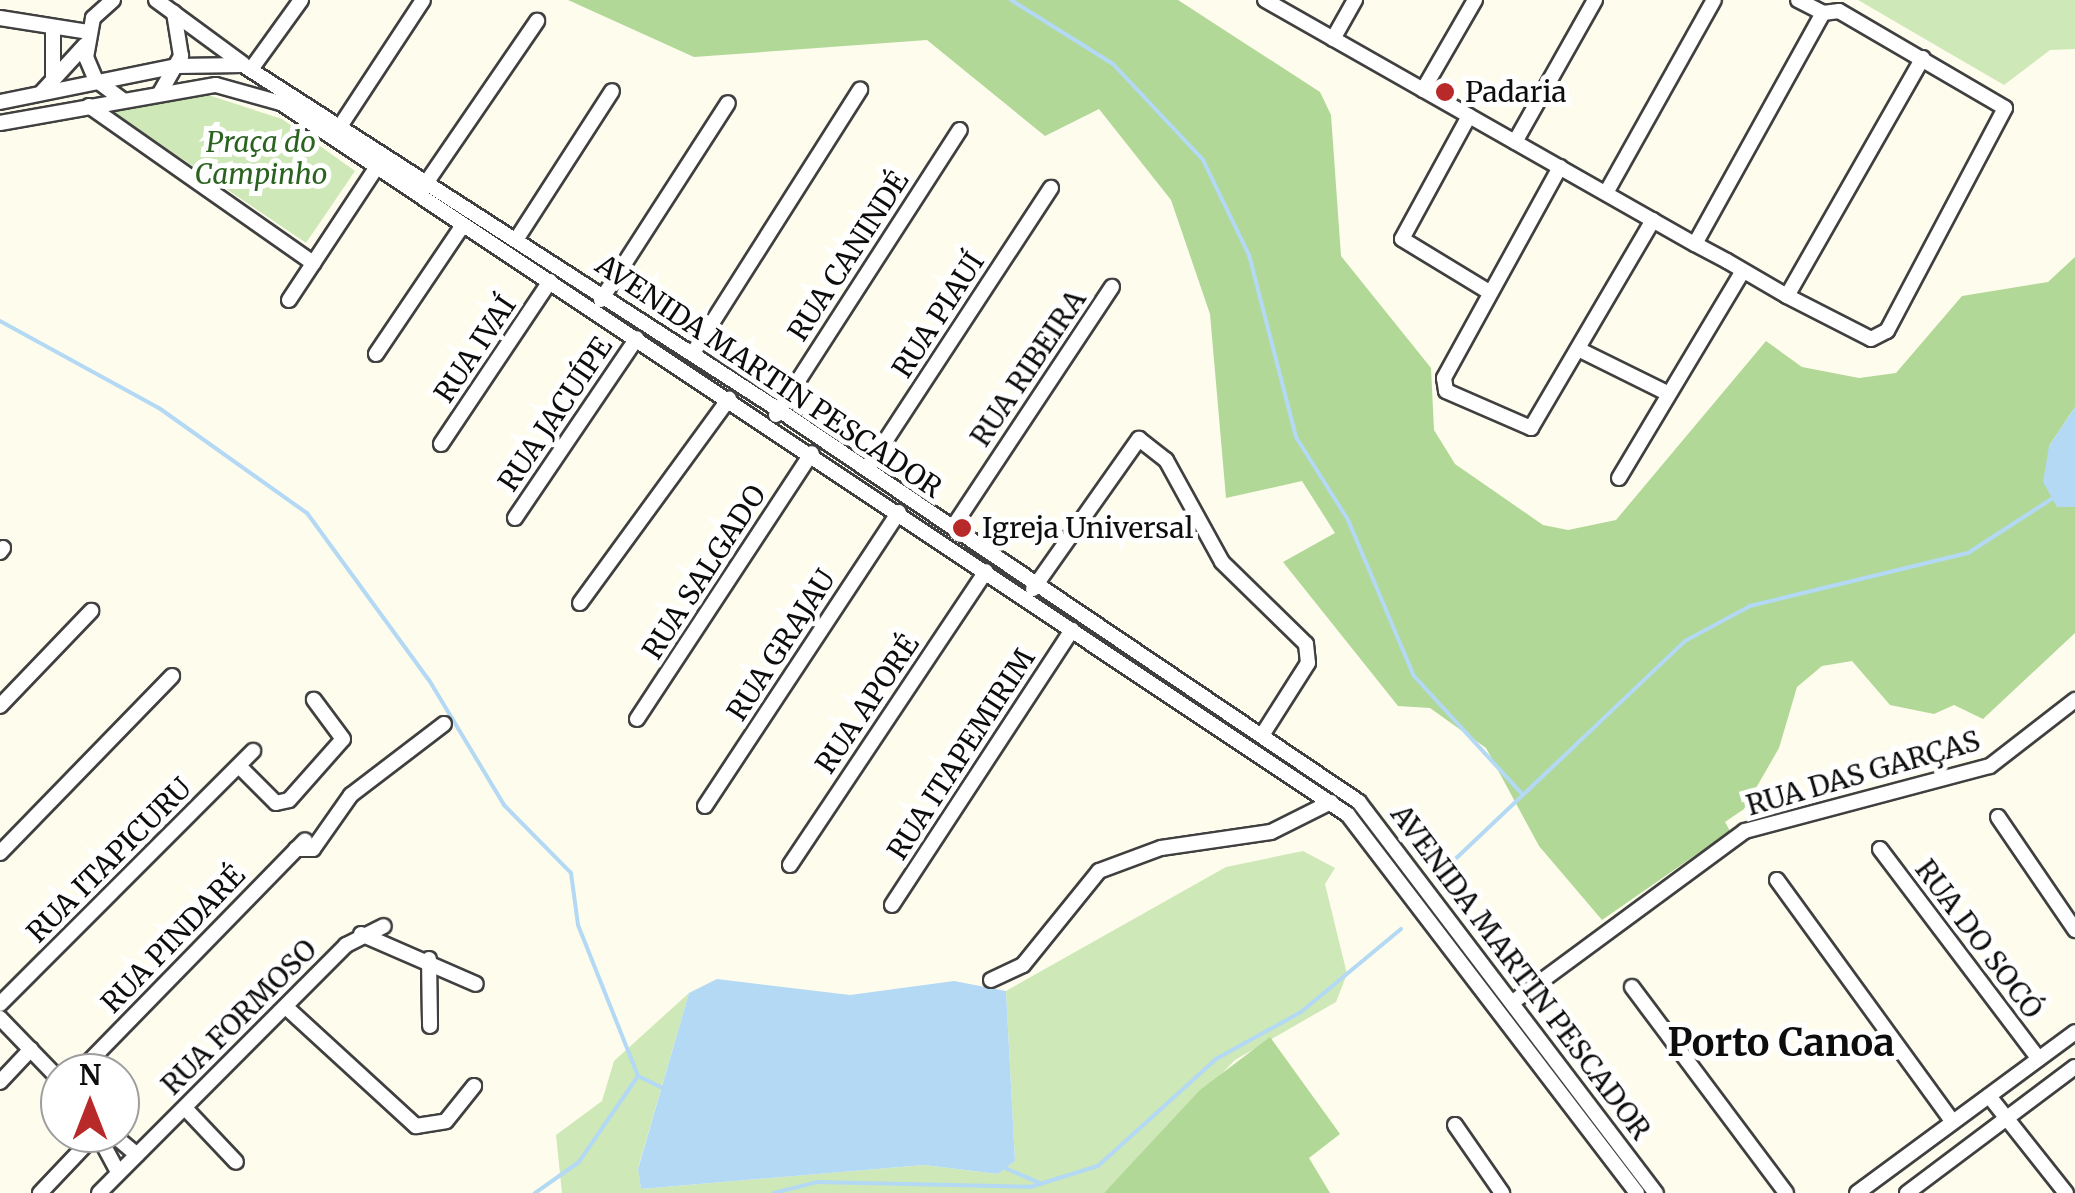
<!DOCTYPE html>
<html>
<head>
<meta charset="utf-8">
<style>
  body { margin:0 }
  #map { position:relative; width:2075px; height:1193px; overflow:hidden; background:#fefced; font-family:Merriweather,serif }
  div>[style] { position:absolute }
  [style*='--x'] { left:calc(var(--x)*1px); top:calc(var(--y)*1px); width:calc(var(--w)*1px); rotate:calc(var(--a)*1deg) }
  .green>* { inset:0; background:#cee8b7 }
  .forest>* { inset:0; background:#b1d897 }
  .water>* { inset:0; background:#b3d9f4 }
  .stream>* { height:4px; margin:-2px; padding:0 2px; transform-origin:2px; border-radius:2px; background:#b3d9f4 }
  .roads { filter:drop-shadow(2px 0 #404040) drop-shadow(-2px 0 #404040) drop-shadow(0 2px #404040) drop-shadow(0 -2px #404040) }
  .minor>* { height:14px; margin:-7px; padding:0 7px; transform-origin:7px; border-radius:7px; background:#fff }
  .dots>* { width:28px; height:28px; translate:-50% -50%; box-sizing:border-box; border:5px solid #fff; border-radius:50% }
  span { translate:-50% -50%; white-space:nowrap; text-align:center; line-height:1.15; -webkit-text-stroke:10px #fff; paint-order:stroke }
  .poi-label { font-size:28px; color:#0d0d0d }
  .left { translate:0 -50%; text-align:left }
  .park-label { font-size:28px; color:#2a621f; font-style:italic }
  .street-label { font-size:28px; color:#0d0d0d }
  .district-label { font-size:38px; color:#0d0d0d; font-weight:700 }
  .north { position:absolute; left:40px; top:1053px; width:100px; height:100px; box-sizing:border-box; background:#fff; border:2px solid #9e9e9e; border-radius:50%; rotate:0deg; font-size:28px; font-weight:700; line-height:40px; text-align:center; color:#0d0d0d }
  .north::after { content:''; display:block; margin:auto; width:35px; height:45px; background:#b82929; clip-path:polygon(50% 0,100% 100%,50% 72%,0 100%) }
</style>
</head>
<body>
<div id="map">
  <div class="green">
    <i style="clip-path:polygon(1858px 0,2075px 0,2075px 49px,2050px 50px,2004px 85px)"></i>
    <i style="clip-path:polygon(205px 94px,282px 119px,355px 171px,306px 243px,110px 110px)"></i>
    <i style="clip-path:polygon(1303px 851px,1335px 868px,1325px 884px,1347px 974px,1336px 1002px,1235px 1060px,1104px 1193px,562px 1193px,556px 1135px,602px 1101px,614px 1061px,689px 993px,638px 1168px,641px 1189px,924px 1165px,998px 1174px,1015px 1161px,1006px 991px,1226px 867px)"></i>
  </div>
  <div class="forest">
    <i style="clip-path:polygon(568px 0,1178px 0,1320px 92px,1331px 115px,1341px 256px,1431px 368px,1434px 430px,1455px 464px,1543px 525px,1568px 530px,1616px 520px,1766px 341px,1802px 367px,1859px 378px,1896px 373px,1962px 296px,2048px 282px,2075px 257px,2075px 407px,2049px 446px,2057px 507px,2075px 507px,2075px 633px,1983px 719px,1954px 705px,1934px 714px,1890px 705px,1852px 661px,1822px 666px,1797px 687px,1779px 748px,1744px 809px,1725px 822px,1730px 831px,1602px 920px,1539px 846px,1486px 748px,1430px 708px,1398px 706px,1283px 562px,1335px 533px,1302px 481px,1226px 498px,1210px 314px,1171px 200px,1099px 109px,1045px 136px,927px 40px,694px 57px)"></i>
    <i style="clip-path:polygon(1270px 1037px,1340px 1134px,1309px 1158px,1330px 1193px,1104px 1193px,1200px 1090px)"></i>
  </div>
  <div class="water">
    <i style="clip-path:polygon(2075px 407px,2075px 507px,2057px 507px,2043px 482px,2049px 446px)"></i>
    <i style="clip-path:polygon(717px 979px,850px 995px,954px 981px,1006px 991px,1015px 1161px,998px 1174px,924px 1165px,641px 1189px,638px 1169px,689px 993px)"></i>
  </div>
  <div class="stream">
    <i style="--x:1011;--y:0;--w:120;--a:32.1"></i>
    <i style="--x:1113;--y:64;--w:132;--a:46.8"></i>
    <i style="--x:1203;--y:160;--w:106;--a:64.2"></i>
    <i style="--x:1249;--y:255;--w:188;--a:75.5"></i>
    <i style="--x:1296;--y:437;--w:98;--a:57.9"></i>
    <i style="--x:1348;--y:520;--w:169;--a:67.1"></i>
    <i style="--x:1414;--y:676;--w:160;--a:47.5"></i>
    <i style="--x:0;--y:321;--w:181;--a:28.7"></i>
    <i style="--x:159;--y:408;--w:181;--a:35.4"></i>
    <i style="--x:307;--y:513;--w:207;--a:53.9"></i>
    <i style="--x:429;--y:680;--w:146;--a:59"></i>
    <i style="--x:504;--y:805;--w:95;--a:45.4"></i>
    <i style="--x:571;--y:873;--w:52;--a:82.3"></i>
    <i style="--x:578;--y:925;--w:162;--a:68.3"></i>
    <i style="--x:638;--y:1076;--w:104;--a:124.5"></i>
    <i style="--x:579;--y:1162;--w:54;--a:144.8"></i>
    <i style="--x:1448;--y:866;--w:327;--a:-43.5"></i>
    <i style="--x:1685;--y:641;--w:74;--a:-28.3"></i>
    <i style="--x:1750;--y:606;--w:224;--a:-13.7"></i>
    <i style="--x:1968;--y:553;--w:105;--a:-32.9"></i>
    <i style="--x:638;--y:1076;--w:30;--a:26"></i>
    <i style="--x:1005;--y:1168;--w:40;--a:23.4"></i>
    <i style="--x:774;--y:1193;--w:44;--a:-14.3"></i>
    <i style="--x:817;--y:1182;--w:213;--a:1.3"></i>
    <i style="--x:1030;--y:1187;--w:71;--a:-17.2"></i>
    <i style="--x:1098;--y:1166;--w:159;--a:-42.2"></i>
    <i style="--x:1216;--y:1059;--w:97;--a:-28.9"></i>
    <i style="--x:1301;--y:1012;--w:130;--a:-39.7"></i>
  </div>
  <div class="roads">
    <div class="minor">
      <i style="--x:113;--y:0;--w:27;--a:138"></i>
      <i style="--x:93;--y:18;--w:40;--a:100"></i>
      <i style="--x:86;--y:57;--w:25;--a:67"></i>
      <i style="--x:96;--y:80;--w:34;--a:37"></i>
      <i style="--x:156;--y:0;--w:108;--a:36.3"></i>
      <i style="--x:1265;--y:0;--w:494;--a:29.6"></i>
      <i style="--x:1695;--y:244;--w:36;--a:28"></i>
      <i style="--x:1727;--y:261;--w:69;--a:30.3"></i>
      <i style="--x:1787;--y:296;--w:94;--a:27.1"></i>
      <i style="--x:1871;--y:339;--w:18;--a:-27"></i>
      <i style="--x:1887;--y:331;--w:252;--a:-62.1"></i>
      <i style="--x:2005;--y:108;--w:192;--a:-149.7"></i>
      <i style="--x:1839;--y:11;--w:16;--a:173"></i>
      <i style="--x:1823;--y:13;--w:264;--a:119"></i>
      <i style="--x:1798;--y:0;--w:28;--a:27"></i>
      <i style="--x:0;--y:18;--w:89;--a:9"></i>
      <i style="--x:53;--y:28;--w:54;--a:90"></i>
      <i style="--x:1333;--y:39;--w:45;--a:-60.6"></i>
      <i style="--x:252;--y:68;--w:84;--a:-54.2"></i>
      <i style="--x:1423;--y:90;--w:104;--a:-60"></i>
      <i style="--x:42;--y:92;--w:64;--a:-47.5"></i>
      <i style="--x:160;--y:93;--w:43;--a:-60.4"></i>
      <i style="--x:181;--y:56;--w:44;--a:-99.2"></i>
      <i style="--x:0;--y:102;--w:181;--a:-11.5"></i>
      <i style="--x:177;--y:66;--w:66;--a:-0.9"></i>
      <i style="--x:243;--y:65;--w:637;--a:32.77"></i>
      <i style="--x:779;--y:410;--w:700;--a:34.05"></i>
      <i style="--x:1359;--y:802;--w:491;--a:52.8"></i>
      <i style="--x:89;--y:106;--w:274;--a:35"></i>
      <i style="--x:1469;--y:116;--w:140;--a:118.6"></i>
      <i style="--x:1402;--y:239;--w:102;--a:31.3"></i>
      <i style="--x:0;--y:123;--w:219;--a:-10"></i>
      <i style="--x:216;--y:85;--w:67;--a:15.5"></i>
      <i style="--x:281;--y:103;--w:1283;--a:33.71"></i>
      <i style="--x:1348;--y:815;--w:476;--a:52.6"></i>
      <i style="--x:341;--y:125;--w:149;--a:-56.7"></i>
      <i style="--x:1515;--y:142;--w:163;--a:-60.6"></i>
      <i style="--x:1560;--y:167;--w:241;--a:118.8"></i>
      <i style="--x:1444;--y:378;--w:13;--a:81"></i>
      <i style="--x:1446;--y:391;--w:93;--a:23.5"></i>
      <i style="--x:1531;--y:428;--w:241;--a:-59.6"></i>
      <i style="--x:422;--y:189;--w:204;--a:-55.6"></i>
      <i style="--x:1606;--y:193;--w:221;--a:-60.8"></i>
      <i style="--x:516;--y:240;--w:177;--a:-57.2"></i>
      <i style="--x:1787;--y:296;--w:274;--a:-60.3"></i>
      <i style="--x:289;--y:300;--w:158;--a:-56.6"></i>
      <i style="--x:601;--y:300;--w:234;--a:-57.2"></i>
      <i style="--x:1578;--y:349;--w:99;--a:26.3"></i>
      <i style="--x:693;--y:353;--w:312;--a:-57.6"></i>
      <i style="--x:376;--y:354;--w:156;--a:-56"></i>
      <i style="--x:776;--y:415;--w:339;--a:-57.2"></i>
      <i style="--x:441;--y:444;--w:196;--a:-56.2"></i>
      <i style="--x:867;--y:469;--w:336;--a:-56.8"></i>
      <i style="--x:1619;--y:478;--w:241;--a:-59.1"></i>
      <i style="--x:515;--y:518;--w:217;--a:-55.9"></i>
      <i style="--x:953;--y:527;--w:288;--a:-56.5"></i>
      <i style="--x:0;--y:552;--w:5;--a:-53"></i>
      <i style="--x:1033;--y:589;--w:184;--a:-54.8"></i>
      <i style="--x:1139;--y:439;--w:34;--a:38"></i>
      <i style="--x:1166;--y:460;--w:116;--a:61.2"></i>
      <i style="--x:1222;--y:562;--w:117;--a:44.3"></i>
      <i style="--x:1306;--y:644;--w:19;--a:84"></i>
      <i style="--x:1308;--y:663;--w:82;--a:122.5"></i>
      <i style="--x:580;--y:603;--w:253;--a:-53.9"></i>
      <i style="--x:0;--y:706;--w:132;--a:-46.2"></i>
      <i style="--x:637;--y:719;--w:318;--a:-56.7"></i>
      <i style="--x:239;--y:766;--w:52;--a:45"></i>
      <i style="--x:276;--y:803;--w:13;--a:-13"></i>
      <i style="--x:289;--y:800;--w:81;--a:-48.5"></i>
      <i style="--x:343;--y:739;--w:49;--a:-126.6"></i>
      <i style="--x:705;--y:806;--w:352;--a:-56.6"></i>
      <i style="--x:1998;--y:817;--w:137;--a:55.7"></i>
      <i style="--x:296;--y:849;--w:17;--a:0"></i>
      <i style="--x:313;--y:849;--w:66;--a:-54.9"></i>
      <i style="--x:351;--y:795;--w:117;--a:-37.4"></i>
      <i style="--x:1880;--y:849;--w:263;--a:52.9"></i>
      <i style="--x:0;--y:853;--w:247;--a:-45.8"></i>
      <i style="--x:790;--y:865;--w:353;--a:-56.3"></i>
      <i style="--x:1777;--y:880;--w:298;--a:54"></i>
      <i style="--x:892;--y:905;--w:329;--a:-56.8"></i>
      <i style="--x:361;--y:934;--w:125;--a:23.5"></i>
      <i style="--x:429;--y:959;--w:67;--a:89.1"></i>
      <i style="--x:991;--y:980;--w:35;--a:-25"></i>
      <i style="--x:1023;--y:965;--w:121;--a:-51"></i>
      <i style="--x:1099;--y:871;--w:66;--a:-20.4"></i>
      <i style="--x:1161;--y:848;--w:111;--a:-8.3"></i>
      <i style="--x:1271;--y:832;--w:67;--a:-26.6"></i>
      <i style="--x:1632;--y:987;--w:257;--a:53.2"></i>
      <i style="--x:1517;--y:999;--w:283;--a:-36.4"></i>
      <i style="--x:1745;--y:831;--w:253;--a:-14.9"></i>
      <i style="--x:1990;--y:766;--w:108;--a:-37.8"></i>
      <i style="--x:0;--y:1004;--w:358;--a:-45"></i>
      <i style="--x:287;--y:1008;--w:175;--a:42.5"></i>
      <i style="--x:416;--y:1126;--w:30;--a:-9"></i>
      <i style="--x:446;--y:1121;--w:45;--a:-51.3"></i>
      <i style="--x:0;--y:1018;--w:86;--a:45.9"></i>
      <i style="--x:78;--y:1073;--w:325;--a:-45.7"></i>
      <i style="--x:0;--y:1082;--w:45;--a:-46.8"></i>
      <i style="--x:1989;--y:1096;--w:124;--a:51.6"></i>
      <i style="--x:185;--y:1108;--w:74;--a:46.6"></i>
      <i style="--x:1455;--y:1125;--w:83;--a:55.3"></i>
      <i style="--x:97;--y:1133;--w:44;--a:61.7"></i>
      <i style="--x:111;--y:1133;--w:34;--a:40"></i>
      <i style="--x:40;--y:1193;--w:83;--a:-46.5"></i>
      <i style="--x:99;--y:1193;--w:350;--a:-45.1"></i>
      <i style="--x:346;--y:945;--w:42;--a:-26.6"></i>
      <i style="--x:1857;--y:1193;--w:271;--a:-36.4"></i>
      <i style="--x:1907;--y:1193;--w:210;--a:-36.9"></i>
    </div>
  </div>
  <div class="dots">
    <i style="left:1445px;top:92px;background:#b82929"></i>
    <i style="left:962px;top:528px;background:#b82929"></i>
  </div>
  <div class="poi-label">
    <span class="left" style="left:1465px;top:92px">Padaria</span>
    <span class="left" style="left:982px;top:528px">Igreja Universal</span>
  </div>
  <div class="park-label">
    <span style="left:261px;top:158px">Praça do<br>Campinho</span>
  </div>
  <div class="street-label">
    <span style="left:848px;top:256px;rotate:-57deg">RUA CANINDÉ</span>
    <span style="left:938px;top:315px;rotate:-57deg">RUA PIAUÍ</span>
    <span style="left:475px;top:349px;rotate:-56deg">RUA IVAÍ</span>
    <span style="left:1028px;top:368px;rotate:-56deg">RUA RIBEIRA</span>
    <span style="left:769px;top:376px;rotate:34deg">AVENIDA MARTIN PESCADOR</span>
    <span style="left:555px;top:414px;rotate:-56deg">RUA JACUÍPE</span>
    <span style="left:704px;top:572px;rotate:-57deg">RUA SALGADO</span>
    <span style="left:781px;top:645px;rotate:-57deg">RUA GRAJAU</span>
    <span style="left:867px;top:704px;rotate:-56deg">RUA APORÉ</span>
    <span style="left:961px;top:754px;rotate:-57deg">RUA ITAPEMIRIM</span>
    <span style="left:1863px;top:773px;rotate:-16deg">RUA DAS GARÇAS</span>
    <span style="left:109px;top:860px;rotate:-45deg">RUA ITAPICURU</span>
    <span style="left:173px;top:939px;rotate:-46deg">RUA PINDARÉ</span>
    <span style="left:1979px;top:939px;rotate:53deg">RUA DO SOCÓ</span>
    <span style="left:1521px;top:972px;rotate:53deg">AVENIDA MARTIN PESCADOR</span>
    <span style="left:239px;top:1017px;rotate:-45deg">RUA FORMOSO</span>
  </div>
  <div class="district-label">
    <span style="left:1781px;top:1043px">Porto Canoa</span>
  </div>
  <div class="north">N</div>
</div>
</body>
</html>
